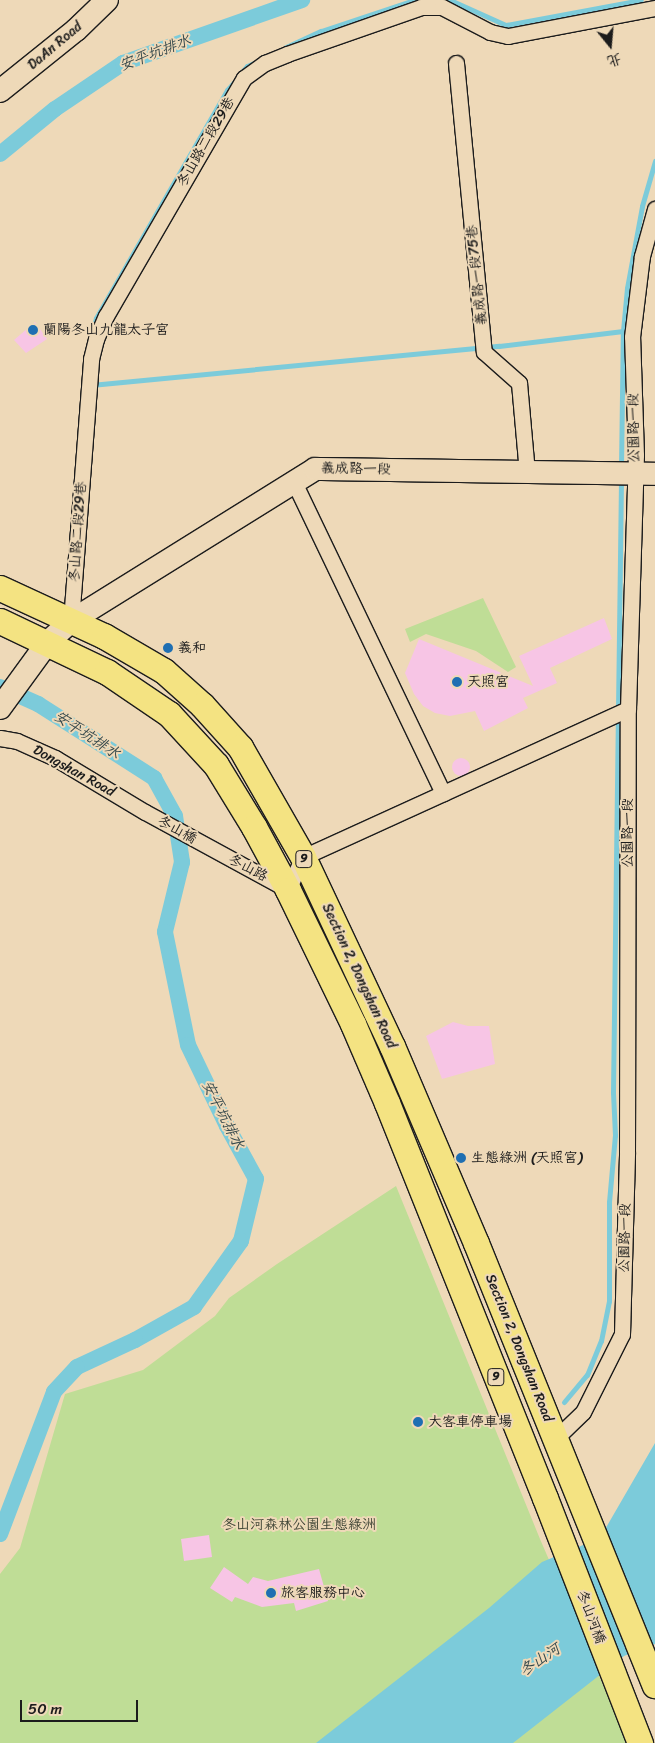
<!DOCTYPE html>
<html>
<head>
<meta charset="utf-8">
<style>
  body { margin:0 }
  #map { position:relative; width:655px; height:1743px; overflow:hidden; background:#eed9b8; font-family:Sriracha,"LXGW WenKai TC",sans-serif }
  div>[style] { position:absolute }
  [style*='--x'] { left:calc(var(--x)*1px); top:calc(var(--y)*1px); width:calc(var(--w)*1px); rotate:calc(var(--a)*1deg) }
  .green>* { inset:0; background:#bfdd96 }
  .water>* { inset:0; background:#7ccbda }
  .stream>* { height:5px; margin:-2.5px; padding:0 2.5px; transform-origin:2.5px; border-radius:2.5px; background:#7ccbda }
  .canal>* { height:16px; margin:-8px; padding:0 8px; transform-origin:8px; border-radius:8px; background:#7ccbda }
  .building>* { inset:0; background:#f7c5e5 }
  .round { border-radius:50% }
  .roads { filter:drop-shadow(1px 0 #1c1c1c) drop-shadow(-1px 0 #1c1c1c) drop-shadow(0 1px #1c1c1c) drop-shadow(0 -1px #1c1c1c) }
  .street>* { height:15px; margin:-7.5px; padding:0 7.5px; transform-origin:7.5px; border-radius:7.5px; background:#eed9b8 }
  .secondary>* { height:22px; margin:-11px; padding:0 11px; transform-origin:11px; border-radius:11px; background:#eed9b8 }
  .primary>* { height:25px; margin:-12.5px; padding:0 12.5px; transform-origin:12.5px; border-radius:12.5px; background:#f4e382 }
  .dots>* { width:14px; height:14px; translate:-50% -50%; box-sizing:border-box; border:2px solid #eed9b8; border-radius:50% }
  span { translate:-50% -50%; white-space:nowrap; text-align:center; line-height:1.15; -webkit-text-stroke:4px #eed9b8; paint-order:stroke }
  .shield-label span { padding:1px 4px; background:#eed9b8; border:1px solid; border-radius:4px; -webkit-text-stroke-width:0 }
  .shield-label { font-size:12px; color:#1c1c1c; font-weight:700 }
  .street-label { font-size:14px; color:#1c1c1c }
  .poi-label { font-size:14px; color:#1c1c1c }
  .left { translate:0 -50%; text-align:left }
  .park-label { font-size:14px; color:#3d4334 }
  .water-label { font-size:15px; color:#34484c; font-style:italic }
  .north { position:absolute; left:585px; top:20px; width:50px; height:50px; -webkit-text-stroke:4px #eed9b8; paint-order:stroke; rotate:163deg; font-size:14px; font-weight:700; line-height:20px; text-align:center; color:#1c1c1c }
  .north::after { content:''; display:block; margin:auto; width:18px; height:22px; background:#1c1c1c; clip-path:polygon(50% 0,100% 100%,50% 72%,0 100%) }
  .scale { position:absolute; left:20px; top:1700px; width:118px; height:22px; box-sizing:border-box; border:2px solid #1c1c1c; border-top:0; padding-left:6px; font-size:15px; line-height:18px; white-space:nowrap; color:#1c1c1c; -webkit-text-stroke:4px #eed9b8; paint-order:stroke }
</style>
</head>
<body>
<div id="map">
  <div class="green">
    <i style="clip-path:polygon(483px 598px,516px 667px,508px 672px,476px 651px,426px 634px,410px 642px,405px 629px)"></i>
    <i style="clip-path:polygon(396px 1186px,540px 1539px,628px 1743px,0 1743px,0 1574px,20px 1548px,65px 1394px,143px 1370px,215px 1316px,229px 1298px,277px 1264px)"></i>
  </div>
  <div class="water">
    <i style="clip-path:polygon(655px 1443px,655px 1644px,624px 1656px,513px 1743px,316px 1743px,489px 1608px,542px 1562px,600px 1538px)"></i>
  </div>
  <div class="stream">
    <i style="--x:450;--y:0;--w:61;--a:24.1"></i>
    <i style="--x:506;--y:25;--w:137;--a:-10.5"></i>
    <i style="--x:286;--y:47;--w:38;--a:-25"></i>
    <i style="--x:321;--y:31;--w:98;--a:-18.4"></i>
    <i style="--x:241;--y:73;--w:9;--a:-49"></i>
    <i style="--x:247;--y:66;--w:10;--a:-24"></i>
    <i style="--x:93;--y:330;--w:12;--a:-76"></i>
    <i style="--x:96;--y:318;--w:263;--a:-60.1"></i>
    <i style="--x:227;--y:90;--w:13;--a:-48"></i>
    <i style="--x:91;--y:385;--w:410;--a:-5.5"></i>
    <i style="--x:499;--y:346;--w:125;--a:-6.9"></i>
    <i style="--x:621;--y:467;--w:136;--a:-89.2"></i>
    <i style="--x:623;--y:331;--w:43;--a:-84.7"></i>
    <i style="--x:627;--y:288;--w:83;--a:-79.6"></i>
    <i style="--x:642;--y:206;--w:47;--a:-73.9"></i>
    <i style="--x:564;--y:1402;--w:35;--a:-50"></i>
    <i style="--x:587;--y:1375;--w:37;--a:-68"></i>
    <i style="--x:601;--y:1341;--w:41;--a:-78.7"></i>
    <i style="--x:609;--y:1301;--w:99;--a:-90"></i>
    <i style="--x:609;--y:1202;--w:67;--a:-84.9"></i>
    <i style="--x:615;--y:1135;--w:43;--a:-92.7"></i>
    <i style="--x:613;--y:1092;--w:614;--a:-89.25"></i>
  </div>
  <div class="canal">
    <i style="--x:0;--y:154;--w:71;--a:-39.3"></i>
    <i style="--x:55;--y:109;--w:82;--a:-34.1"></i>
    <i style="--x:123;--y:63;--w:190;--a:-19.4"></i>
    <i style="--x:0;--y:687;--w:42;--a:24.1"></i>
    <i style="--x:38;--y:704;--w:138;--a:32.5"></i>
    <i style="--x:154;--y:778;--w:43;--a:61.1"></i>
    <i style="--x:175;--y:816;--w:47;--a:81.3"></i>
    <i style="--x:182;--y:862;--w:72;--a:103.7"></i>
    <i style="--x:165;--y:932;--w:115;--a:78.5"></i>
    <i style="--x:188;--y:1045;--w:90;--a:64.3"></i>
    <i style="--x:227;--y:1126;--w:60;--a:61.3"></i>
    <i style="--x:256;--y:1179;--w:64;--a:103.6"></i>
    <i style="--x:241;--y:1241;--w:81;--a:125.5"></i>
    <i style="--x:194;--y:1307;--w:68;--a:150.8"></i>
    <i style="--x:135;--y:1340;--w:64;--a:155"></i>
    <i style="--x:77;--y:1367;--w:34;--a:133"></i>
    <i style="--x:54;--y:1392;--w:152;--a:110.8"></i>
  </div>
  <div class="building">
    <i style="clip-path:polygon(35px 322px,47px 339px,26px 353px,14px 340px)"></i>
    <i style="clip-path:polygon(604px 618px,612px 639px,550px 668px,557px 683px,523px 698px,528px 708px,484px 731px,475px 711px,450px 716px,435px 713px,423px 706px,414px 694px,405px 673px,419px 639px,533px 686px,519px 656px)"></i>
    <i class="round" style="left:452px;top:758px;width:18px;height:18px"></i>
    <i style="clip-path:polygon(453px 1022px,468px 1026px,489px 1026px,495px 1064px,442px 1079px,426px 1036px)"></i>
    <i style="clip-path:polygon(209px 1535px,212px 1557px,184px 1561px,181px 1539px)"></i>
    <i style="clip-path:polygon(224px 1567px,248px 1584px,253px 1577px,268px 1581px,319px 1569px,328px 1601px,296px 1611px,294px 1603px,262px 1607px,235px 1597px,232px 1602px,210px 1588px)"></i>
  </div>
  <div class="roads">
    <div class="street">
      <i style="--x:456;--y:63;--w:290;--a:84.5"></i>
      <i style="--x:484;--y:352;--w:47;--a:41.5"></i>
      <i style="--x:519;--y:383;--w:89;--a:84.9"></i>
      <i style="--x:294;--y:482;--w:345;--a:64.4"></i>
      <i style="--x:71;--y:621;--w:263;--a:-85.6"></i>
      <i style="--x:91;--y:359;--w:21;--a:-76"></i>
      <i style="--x:96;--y:339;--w:25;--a:-67"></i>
      <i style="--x:106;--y:316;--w:275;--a:-59.9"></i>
      <i style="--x:244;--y:78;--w:26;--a:-36"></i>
      <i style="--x:265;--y:63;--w:24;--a:-22"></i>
      <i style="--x:287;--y:54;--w:142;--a:-19.3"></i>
      <i style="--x:421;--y:7;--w:21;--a:0"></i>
      <i style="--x:442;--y:7;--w:54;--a:27.5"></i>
      <i style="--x:490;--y:32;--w:18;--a:13"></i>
      <i style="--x:508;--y:36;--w:150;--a:-10.8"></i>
      <i style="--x:0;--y:738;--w:17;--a:10"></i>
      <i style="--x:17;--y:741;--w:42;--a:24.1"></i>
      <i style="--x:55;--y:758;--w:105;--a:31"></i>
      <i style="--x:145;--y:812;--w:163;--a:28.6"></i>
      <i style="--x:288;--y:890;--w:36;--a:-66"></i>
      <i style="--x:303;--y:857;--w:357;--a:-24.5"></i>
      <i style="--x:556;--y:1438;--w:37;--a:-44"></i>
      <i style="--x:583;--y:1412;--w:87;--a:-63.4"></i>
      <i style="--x:622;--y:1334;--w:182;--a:-88.4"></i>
      <i style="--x:627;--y:1152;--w:443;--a:-89.9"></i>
      <i style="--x:628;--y:709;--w:254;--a:-88.2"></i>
      <i style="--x:636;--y:455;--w:118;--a:-91.9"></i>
      <i style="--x:632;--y:337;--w:82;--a:-83"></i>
      <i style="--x:642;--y:256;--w:49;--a:-74.5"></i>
    </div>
    <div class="secondary">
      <i style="--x:0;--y:91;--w:97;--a:-38.8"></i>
      <i style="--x:76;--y:30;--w:43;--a:-44.1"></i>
      <i style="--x:0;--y:708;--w:82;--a:-54"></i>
      <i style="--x:48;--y:642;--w:31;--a:-42"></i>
      <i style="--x:71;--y:621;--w:287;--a:-31.9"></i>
      <i style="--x:315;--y:469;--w:340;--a:0.8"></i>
    </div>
    <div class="primary">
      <i style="--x:0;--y:588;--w:115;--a:24.8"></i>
      <i style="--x:104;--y:636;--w:69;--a:30.3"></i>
      <i style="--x:164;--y:671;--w:51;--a:41.8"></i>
      <i style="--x:202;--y:705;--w:57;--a:47.9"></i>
      <i style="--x:240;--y:747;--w:127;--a:60.2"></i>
      <i style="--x:303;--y:857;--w:209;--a:64.8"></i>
      <i style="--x:392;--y:1046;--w:214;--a:66.9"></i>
      <i style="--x:476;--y:1243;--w:477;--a:68"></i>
      <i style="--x:0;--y:621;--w:119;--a:25.5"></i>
      <i style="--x:107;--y:672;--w:75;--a:34.1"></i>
      <i style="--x:169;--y:714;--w:69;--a:47.3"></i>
      <i style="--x:216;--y:765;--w:73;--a:58.5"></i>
      <i style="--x:254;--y:827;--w:72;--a:61.6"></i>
      <i style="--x:288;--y:890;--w:149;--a:64.1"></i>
      <i style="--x:353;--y:1024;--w:86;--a:66.7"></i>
      <i style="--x:387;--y:1103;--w:425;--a:68.2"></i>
      <i style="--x:545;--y:1498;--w:263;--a:68.8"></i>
    </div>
  </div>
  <div class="dots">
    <i style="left:33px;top:330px;background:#1f6fb2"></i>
    <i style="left:168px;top:648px;background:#1f6fb2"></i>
    <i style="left:457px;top:682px;background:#1f6fb2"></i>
    <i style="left:461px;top:1158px;background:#1f6fb2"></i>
    <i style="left:418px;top:1422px;background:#1f6fb2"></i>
    <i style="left:271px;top:1593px;background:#1f6fb2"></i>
  </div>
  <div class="shield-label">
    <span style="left:304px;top:859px">9</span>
    <span style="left:496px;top:1377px">9</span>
  </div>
  <div class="street-label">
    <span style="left:55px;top:46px;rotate:-40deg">DaAn Road</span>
    <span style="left:206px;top:142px;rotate:-60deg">冬山路二段29巷</span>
    <span style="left:477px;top:275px;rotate:-96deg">義成路一段75巷</span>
    <span style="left:634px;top:428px;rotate:-91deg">公園路一段</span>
    <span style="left:356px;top:469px;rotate:1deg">義成路一段</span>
    <span style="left:78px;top:532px;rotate:-86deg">冬山路二段29巷</span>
    <span style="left:74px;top:771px;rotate:29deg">Dongshan Road</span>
    <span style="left:177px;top:830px;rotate:29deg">冬山橋</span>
    <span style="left:628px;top:833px;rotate:-90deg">公園路一段</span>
    <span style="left:248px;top:868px;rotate:28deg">冬山路</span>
    <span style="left:359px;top:976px;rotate:65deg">Section 2, Dongshan Road</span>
    <span style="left:625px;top:1238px;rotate:-89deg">公園路一段</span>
    <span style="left:519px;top:1348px;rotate:68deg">Section 2, Dongshan Road</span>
    <span style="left:591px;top:1617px;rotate:69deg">冬山河橋</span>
  </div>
  <div class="poi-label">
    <span class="left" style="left:43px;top:330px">蘭陽冬山九龍太子宮</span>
    <span class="left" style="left:178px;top:648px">義和</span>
    <span class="left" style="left:467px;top:682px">天照宮</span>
    <span class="left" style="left:471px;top:1158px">生態綠洲 (天照宮)</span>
    <span class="left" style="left:428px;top:1422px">大客車停車場</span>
    <span class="left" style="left:281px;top:1593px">旅客服務中心</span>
  </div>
  <div class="park-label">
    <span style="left:299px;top:1525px">冬山河森林公園生態綠洲</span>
  </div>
  <div class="water-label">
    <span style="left:155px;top:53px;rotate:-21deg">安平坑排水</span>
    <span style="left:87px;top:735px;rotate:33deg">安平坑排水</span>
    <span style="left:223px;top:1115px;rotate:63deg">安平坑排水</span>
    <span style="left:540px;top:1660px;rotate:-34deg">冬山河</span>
  </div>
  <div class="north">北</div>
  <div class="scale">50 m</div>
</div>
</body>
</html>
